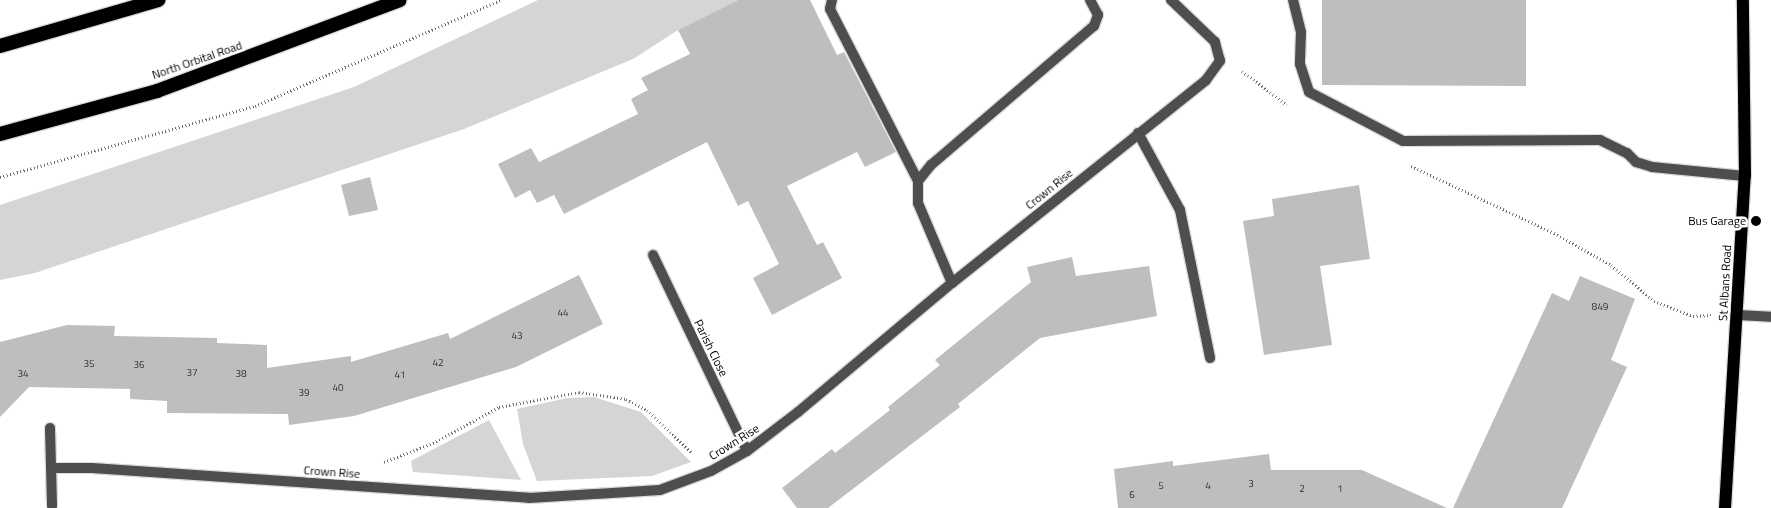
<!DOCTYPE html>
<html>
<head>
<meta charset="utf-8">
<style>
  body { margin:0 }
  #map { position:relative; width:1771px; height:508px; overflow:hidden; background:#fff; font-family:"Titillium Web",sans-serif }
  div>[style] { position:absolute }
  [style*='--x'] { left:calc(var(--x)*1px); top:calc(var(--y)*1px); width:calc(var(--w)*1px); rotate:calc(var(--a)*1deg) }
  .green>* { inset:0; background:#d5d5d5 }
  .building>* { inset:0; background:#bebebe }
  .path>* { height:3px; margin-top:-1.5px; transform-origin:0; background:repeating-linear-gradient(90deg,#707070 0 1px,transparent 0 3.5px) }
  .roads { filter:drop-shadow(1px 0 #dbdbdb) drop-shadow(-1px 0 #dbdbdb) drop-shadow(0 1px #dbdbdb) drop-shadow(0 -1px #dbdbdb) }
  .service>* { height:10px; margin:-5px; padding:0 5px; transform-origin:5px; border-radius:5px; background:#4e4e4e }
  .minor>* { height:10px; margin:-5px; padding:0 5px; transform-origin:5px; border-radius:5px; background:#4e4e4e }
  .primary>* { height:12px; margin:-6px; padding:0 6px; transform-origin:6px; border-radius:6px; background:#000 }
  .trunk>* { height:14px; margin:-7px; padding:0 7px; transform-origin:7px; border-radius:7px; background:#000 }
  .dots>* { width:14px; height:14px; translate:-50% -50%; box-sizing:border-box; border:2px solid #fff; border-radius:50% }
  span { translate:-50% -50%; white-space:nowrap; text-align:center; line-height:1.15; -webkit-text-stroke:5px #fff; paint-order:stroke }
  .number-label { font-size:10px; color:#303030 }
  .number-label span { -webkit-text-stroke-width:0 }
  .street-label { font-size:12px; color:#000 }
  .poi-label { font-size:12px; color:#000 }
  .right { translate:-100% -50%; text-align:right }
</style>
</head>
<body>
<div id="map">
  <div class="green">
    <i style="clip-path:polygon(538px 0,738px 0,678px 30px,633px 59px,464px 129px,35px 273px,0 280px,0 205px,354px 87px)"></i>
    <i style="clip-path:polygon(594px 397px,641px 412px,691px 462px,652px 476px,537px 481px,523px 444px,517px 409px,567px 398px)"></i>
    <i style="clip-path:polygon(489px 420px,521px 480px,413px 472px,411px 461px)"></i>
  </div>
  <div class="building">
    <i style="clip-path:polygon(738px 0,810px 0,837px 55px,844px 52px,896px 152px,865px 167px,857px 152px,787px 186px,817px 245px,823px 242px,842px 278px,772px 315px,753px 278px,779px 264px,748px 201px,738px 206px,707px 142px,564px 214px,554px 195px,537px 203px,530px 190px,515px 198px,498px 164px,531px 148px,539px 162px,638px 114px,631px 99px,648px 90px,641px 78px,690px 54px,678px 30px)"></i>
    <i style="clip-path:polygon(1322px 0,1526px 0,1526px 86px,1322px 85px)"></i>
    <i style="clip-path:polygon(370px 177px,378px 210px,349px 216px,341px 185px)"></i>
    <i style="clip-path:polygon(1359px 185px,1370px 259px,1320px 266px,1332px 345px,1264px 355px,1243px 221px,1274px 216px,1272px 199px)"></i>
    <i style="clip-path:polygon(1072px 257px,1076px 276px,1149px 266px,1157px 316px,1040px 338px,958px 404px,960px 407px,828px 508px,797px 508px,782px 488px,832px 449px,835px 453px,890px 410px,888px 407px,940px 365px,935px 360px,1031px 282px,1027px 267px)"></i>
    <i style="clip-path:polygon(579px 275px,603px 324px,516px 367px,354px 416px,289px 425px,288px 414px,167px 413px,167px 401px,130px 399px,130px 389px,29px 387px,0 417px,0 342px,67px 325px,115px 326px,114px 336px,217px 338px,217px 343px,267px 345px,267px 368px,351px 356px,351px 362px,448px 333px,450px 339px)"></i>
    <i style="clip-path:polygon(1580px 276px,1635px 299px,1611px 360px,1627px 367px,1562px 508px,1453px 508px,1552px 293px,1569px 301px)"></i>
    <i style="clip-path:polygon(1269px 454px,1271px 470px,1362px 470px,1447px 508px,1118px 508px,1114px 469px,1173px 461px,1173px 466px)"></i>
  </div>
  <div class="path">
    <i style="--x:1242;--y:71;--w:56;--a:37.1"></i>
    <i style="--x:1411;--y:166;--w:158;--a:25.1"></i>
    <i style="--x:1554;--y:233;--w:65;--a:29.3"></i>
    <i style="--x:1611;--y:265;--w:56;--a:39.9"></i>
    <i style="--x:1654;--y:301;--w:42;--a:21"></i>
    <i style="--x:1693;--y:316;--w:18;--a:-3"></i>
    <i style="--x:0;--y:177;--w:265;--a:-15.6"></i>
    <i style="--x:255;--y:106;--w:268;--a:-23.3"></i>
    <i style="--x:384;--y:462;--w:53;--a:-21.2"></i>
    <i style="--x:433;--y:443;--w:75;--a:-28.6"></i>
    <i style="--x:499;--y:407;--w:81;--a:-10.6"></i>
    <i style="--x:579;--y:392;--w:48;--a:8.5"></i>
    <i style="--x:626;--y:399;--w:24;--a:28"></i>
    <i style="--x:647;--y:410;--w:61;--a:43.7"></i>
  </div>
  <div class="roads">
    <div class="service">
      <i style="--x:832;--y:0;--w:9;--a:103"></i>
      <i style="--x:830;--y:9;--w:193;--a:62.9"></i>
      <i style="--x:918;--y:181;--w:22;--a:90"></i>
      <i style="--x:918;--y:203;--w:87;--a:67"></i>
      <i style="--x:1293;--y:0;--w:33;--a:76"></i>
      <i style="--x:1301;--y:32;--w:32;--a:92"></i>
      <i style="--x:1300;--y:64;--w:29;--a:72"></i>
      <i style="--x:1309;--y:92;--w:106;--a:27.5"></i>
      <i style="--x:1403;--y:141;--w:197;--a:-0.3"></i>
      <i style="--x:1600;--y:140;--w:30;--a:26"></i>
      <i style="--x:1627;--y:153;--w:13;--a:45"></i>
      <i style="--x:1636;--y:162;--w:17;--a:17"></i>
      <i style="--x:1652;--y:167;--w:93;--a:5.5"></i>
      <i style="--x:1138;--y:133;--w:88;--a:61.4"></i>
      <i style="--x:1180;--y:210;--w:151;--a:78.5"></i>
      <i style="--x:918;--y:181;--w:21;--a:-51"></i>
      <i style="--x:931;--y:165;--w:214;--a:-40.5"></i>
      <i style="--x:1094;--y:26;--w:12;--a:-70"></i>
      <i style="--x:1098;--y:15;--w:17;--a:-118"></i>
    </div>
    <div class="minor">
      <i style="--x:653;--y:255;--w:217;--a:64.4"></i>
      <i style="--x:1737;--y:315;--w:34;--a:3"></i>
      <i style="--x:50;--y:428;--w:78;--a:88.5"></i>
      <i style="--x:51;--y:468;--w:41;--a:0"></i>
      <i style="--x:92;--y:468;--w:438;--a:3.9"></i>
      <i style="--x:529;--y:498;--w:131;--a:-3.5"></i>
      <i style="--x:660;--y:490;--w:54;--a:-20.4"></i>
      <i style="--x:711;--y:471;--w:41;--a:-29.1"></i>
      <i style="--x:747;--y:451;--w:64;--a:-37.4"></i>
      <i style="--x:798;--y:412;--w:201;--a:-40"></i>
      <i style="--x:952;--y:283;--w:325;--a:-38.6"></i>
      <i style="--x:1206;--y:80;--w:24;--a:-54"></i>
      <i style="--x:1220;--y:61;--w:20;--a:-105"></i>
      <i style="--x:1215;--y:42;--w:61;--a:-136.3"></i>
    </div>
    <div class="primary">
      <i style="--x:1725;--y:508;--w:333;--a:-86.6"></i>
      <i style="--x:1745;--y:176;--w:176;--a:-90.7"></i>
    </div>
    <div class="trunk">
      <i style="--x:0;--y:46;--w:165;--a:-16.2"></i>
      <i style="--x:0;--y:134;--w:163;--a:-15.3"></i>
      <i style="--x:157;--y:91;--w:259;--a:-20.5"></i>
    </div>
  </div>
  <div class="dots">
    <i style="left:1756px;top:221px;background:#000"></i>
  </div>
  <div class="number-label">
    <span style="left:1600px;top:307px">849</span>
    <span style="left:563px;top:313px">44</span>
    <span style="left:517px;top:336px">43</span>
    <span style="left:438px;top:363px">42</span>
    <span style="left:89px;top:364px">35</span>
    <span style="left:139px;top:365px">36</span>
    <span style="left:192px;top:373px">37</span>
    <span style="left:23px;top:374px">34</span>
    <span style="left:241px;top:374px">38</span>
    <span style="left:400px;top:375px">41</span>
    <span style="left:338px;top:388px">40</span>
    <span style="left:304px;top:393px">39</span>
    <span style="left:1251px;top:484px">3</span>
    <span style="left:1161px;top:486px">5</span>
    <span style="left:1208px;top:486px">4</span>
    <span style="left:1302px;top:489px">2</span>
    <span style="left:1340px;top:489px">1</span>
    <span style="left:1132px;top:495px">6</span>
  </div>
  <div class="street-label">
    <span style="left:197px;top:60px;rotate:-19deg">North Orbital Road</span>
    <span style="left:1049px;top:189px;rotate:-39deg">Crown Rise</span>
    <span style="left:1725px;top:283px;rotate:-87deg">St Albans Road</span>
    <span style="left:711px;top:348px;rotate:64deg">Parish Close</span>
    <span style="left:734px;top:442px;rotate:-32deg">Crown Rise</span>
    <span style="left:332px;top:472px;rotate:4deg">Crown Rise</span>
  </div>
  <div class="poi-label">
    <span class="right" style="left:1746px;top:221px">Bus Garage</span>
  </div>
</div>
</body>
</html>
